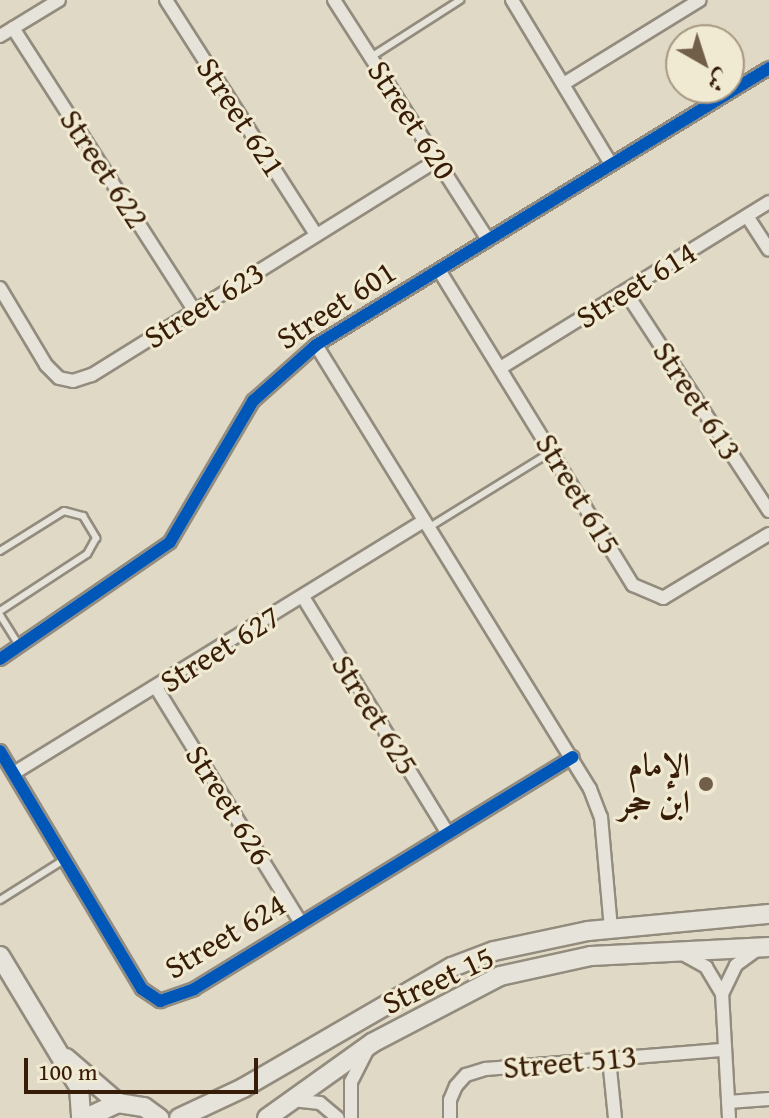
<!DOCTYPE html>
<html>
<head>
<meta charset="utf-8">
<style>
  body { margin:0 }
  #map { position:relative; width:769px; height:1118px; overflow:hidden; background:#e0d9c6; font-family:"Gentium Book Plus",Amiri,serif }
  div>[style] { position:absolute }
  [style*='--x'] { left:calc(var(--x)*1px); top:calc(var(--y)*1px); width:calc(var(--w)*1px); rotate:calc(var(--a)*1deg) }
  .roads { filter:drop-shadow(2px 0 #938c7e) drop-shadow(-2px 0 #938c7e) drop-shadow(0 2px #938c7e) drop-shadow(0 -2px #938c7e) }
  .lane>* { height:6px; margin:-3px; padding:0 3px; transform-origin:3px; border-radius:3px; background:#e6e3da }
  .street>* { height:12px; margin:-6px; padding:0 6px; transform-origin:6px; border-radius:6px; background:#e6e3da }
  .secondary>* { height:18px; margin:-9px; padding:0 9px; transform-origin:9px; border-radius:9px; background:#e6e3da }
  .cycleway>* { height:12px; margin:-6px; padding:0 6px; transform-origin:6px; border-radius:6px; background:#0057b8 }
  .dots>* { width:22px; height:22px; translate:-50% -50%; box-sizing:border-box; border:4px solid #f1ead3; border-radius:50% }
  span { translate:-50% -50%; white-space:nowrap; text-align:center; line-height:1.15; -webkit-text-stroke:6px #f1ead3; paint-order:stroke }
  .street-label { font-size:32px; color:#371d07 }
  .poi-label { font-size:32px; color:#371d07; font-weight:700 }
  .right { translate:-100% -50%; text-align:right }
  .north { position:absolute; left:665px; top:24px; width:80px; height:80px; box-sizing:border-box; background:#f1ead3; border:2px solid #a79881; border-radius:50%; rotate:141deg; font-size:22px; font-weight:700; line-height:32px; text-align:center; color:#371d07 }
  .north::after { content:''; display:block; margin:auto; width:28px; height:36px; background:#725f4a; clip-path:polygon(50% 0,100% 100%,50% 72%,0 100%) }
  .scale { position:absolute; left:24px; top:1058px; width:234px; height:36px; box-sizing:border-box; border:4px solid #371d07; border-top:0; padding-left:10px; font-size:24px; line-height:28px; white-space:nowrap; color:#371d07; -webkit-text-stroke:6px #f1ead3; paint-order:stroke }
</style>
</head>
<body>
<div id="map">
  <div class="roads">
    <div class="lane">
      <i style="--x:371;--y:57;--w:106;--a:-32.6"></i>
      <i style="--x:428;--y:528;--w:145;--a:-31.7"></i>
      <i style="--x:0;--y:551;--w:75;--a:-32"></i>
      <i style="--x:64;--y:511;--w:20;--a:15"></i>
      <i style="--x:83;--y:516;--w:26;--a:59"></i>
      <i style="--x:96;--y:538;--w:18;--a:119"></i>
      <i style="--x:87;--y:554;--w:104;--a:146.8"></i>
      <i style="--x:0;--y:615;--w:36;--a:58"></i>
      <i style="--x:0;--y:900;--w:77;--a:-32.2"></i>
    </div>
    <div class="street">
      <i style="--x:166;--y:0;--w:279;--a:57.4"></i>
      <i style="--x:334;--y:0;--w:285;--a:57.3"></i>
      <i style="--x:512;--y:0;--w:192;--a:58.9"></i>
      <i style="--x:13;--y:28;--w:336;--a:57.3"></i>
      <i style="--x:0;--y:36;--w:69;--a:-31.4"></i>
      <i style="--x:565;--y:83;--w:158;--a:-31.6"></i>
      <i style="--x:747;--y:216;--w:40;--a:57.1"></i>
      <i style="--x:439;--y:270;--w:370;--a:58.4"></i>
      <i style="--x:633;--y:585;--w:33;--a:23"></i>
      <i style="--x:663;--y:598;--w:124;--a:-31.1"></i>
      <i style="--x:0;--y:288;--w:90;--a:59.1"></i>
      <i style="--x:46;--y:365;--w:18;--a:45"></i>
      <i style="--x:59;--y:378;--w:14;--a:12"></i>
      <i style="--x:73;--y:381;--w:20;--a:-18"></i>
      <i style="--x:92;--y:375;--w:407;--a:-31.9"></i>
      <i style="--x:625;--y:291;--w:263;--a:56.8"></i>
      <i style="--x:316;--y:345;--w:522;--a:58.32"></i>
      <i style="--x:590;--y:789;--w:30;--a:69"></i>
      <i style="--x:601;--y:817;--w:112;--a:84.9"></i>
      <i style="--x:502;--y:367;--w:314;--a:-31.7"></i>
      <i style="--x:303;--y:597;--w:276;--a:58.5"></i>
      <i style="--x:0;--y:659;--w:206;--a:-34.5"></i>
      <i style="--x:170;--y:542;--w:164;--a:-59.5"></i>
      <i style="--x:253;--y:401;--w:84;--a:-41.6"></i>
      <i style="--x:316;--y:345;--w:531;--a:-31.44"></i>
      <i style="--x:157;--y:689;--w:273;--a:58.4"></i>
      <i style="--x:0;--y:751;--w:277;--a:59.2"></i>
      <i style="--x:142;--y:989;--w:22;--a:34"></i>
      <i style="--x:160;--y:1001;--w:36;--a:-19"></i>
      <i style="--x:194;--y:989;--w:444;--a:-31.5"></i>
      <i style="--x:14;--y:773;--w:480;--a:-31.6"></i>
      <i style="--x:681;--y:953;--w:29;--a:29"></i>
      <i style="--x:706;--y:967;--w:31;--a:59"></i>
      <i style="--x:609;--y:1059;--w:59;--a:84.2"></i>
      <i style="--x:292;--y:1100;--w:28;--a:6"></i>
      <i style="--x:320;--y:1103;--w:23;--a:40"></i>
      <i style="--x:728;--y:1102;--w:41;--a:-4.2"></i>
      <i style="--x:351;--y:1118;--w:36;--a:-90"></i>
      <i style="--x:351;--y:1082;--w:37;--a:-63"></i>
      <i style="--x:450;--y:1118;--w:18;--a:-90"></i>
      <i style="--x:450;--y:1100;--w:15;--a:-67"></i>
      <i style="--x:456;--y:1086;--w:15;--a:-48"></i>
      <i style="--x:466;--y:1075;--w:21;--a:-17"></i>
      <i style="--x:486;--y:1069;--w:239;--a:-4.6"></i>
      <i style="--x:729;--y:1118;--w:124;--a:-93.2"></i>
      <i style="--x:722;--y:994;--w:32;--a:-64"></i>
      <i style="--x:736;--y:965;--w:26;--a:-36"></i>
    </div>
    <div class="secondary">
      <i style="--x:0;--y:956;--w:153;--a:58.9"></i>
      <i style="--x:79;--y:1087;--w:31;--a:86"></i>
      <i style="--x:66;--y:1058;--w:69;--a:40.9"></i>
      <i style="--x:86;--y:1118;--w:35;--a:-25"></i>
      <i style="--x:118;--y:1103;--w:26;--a:9"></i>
      <i style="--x:144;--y:1107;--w:19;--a:36"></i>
      <i style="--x:179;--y:1118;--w:71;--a:-25.1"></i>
      <i style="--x:243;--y:1088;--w:241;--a:-30.1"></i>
      <i style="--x:452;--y:967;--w:45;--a:-20.9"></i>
      <i style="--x:494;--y:951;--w:96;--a:-12"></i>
      <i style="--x:588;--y:931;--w:182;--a:-5.4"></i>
      <i style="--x:267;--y:1118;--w:129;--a:-35.5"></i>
      <i style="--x:372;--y:1043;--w:144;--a:-27.6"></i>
      <i style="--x:500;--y:976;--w:93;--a:-12.4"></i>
      <i style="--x:591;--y:956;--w:178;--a:-2.9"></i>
    </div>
  </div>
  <div class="cycleway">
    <i style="--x:0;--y:659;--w:206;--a:-34.5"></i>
    <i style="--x:170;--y:542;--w:164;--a:-59.5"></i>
    <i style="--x:253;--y:401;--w:84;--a:-41.6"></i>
    <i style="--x:316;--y:345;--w:531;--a:-31.44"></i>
    <i style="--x:0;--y:751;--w:277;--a:59.2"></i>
    <i style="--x:142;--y:989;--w:22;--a:34"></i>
    <i style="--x:160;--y:1001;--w:36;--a:-19"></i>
    <i style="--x:194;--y:989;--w:444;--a:-31.5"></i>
  </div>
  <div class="dots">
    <i style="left:706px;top:784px;background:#725f4a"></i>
  </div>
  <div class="street-label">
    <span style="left:241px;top:117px;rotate:57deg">Street 621</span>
    <span style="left:412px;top:120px;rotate:57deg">Street 620</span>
    <span style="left:104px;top:169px;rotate:57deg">Street 622</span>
    <span style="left:636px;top:285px;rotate:-32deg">Street 614</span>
    <span style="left:204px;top:305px;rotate:-32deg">Street 623</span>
    <span style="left:336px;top:305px;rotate:-33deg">Street 601</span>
    <span style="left:697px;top:401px;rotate:57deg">Street 613</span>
    <span style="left:578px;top:494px;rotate:59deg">Street 615</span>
    <span style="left:220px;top:649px;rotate:-32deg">Street 627</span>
    <span style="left:375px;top:715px;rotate:58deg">Street 625</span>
    <span style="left:229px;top:805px;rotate:58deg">Street 626</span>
    <span style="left:225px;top:936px;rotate:-31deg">Street 624</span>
    <span style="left:438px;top:980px;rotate:-25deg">Street 15</span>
    <span style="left:570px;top:1062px;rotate:-5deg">Street 513</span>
  </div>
  <div class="poi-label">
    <span class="right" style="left:690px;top:784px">الإمام<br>ابن حجر</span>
  </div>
  <div class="north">ش</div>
  <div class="scale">100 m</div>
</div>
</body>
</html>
